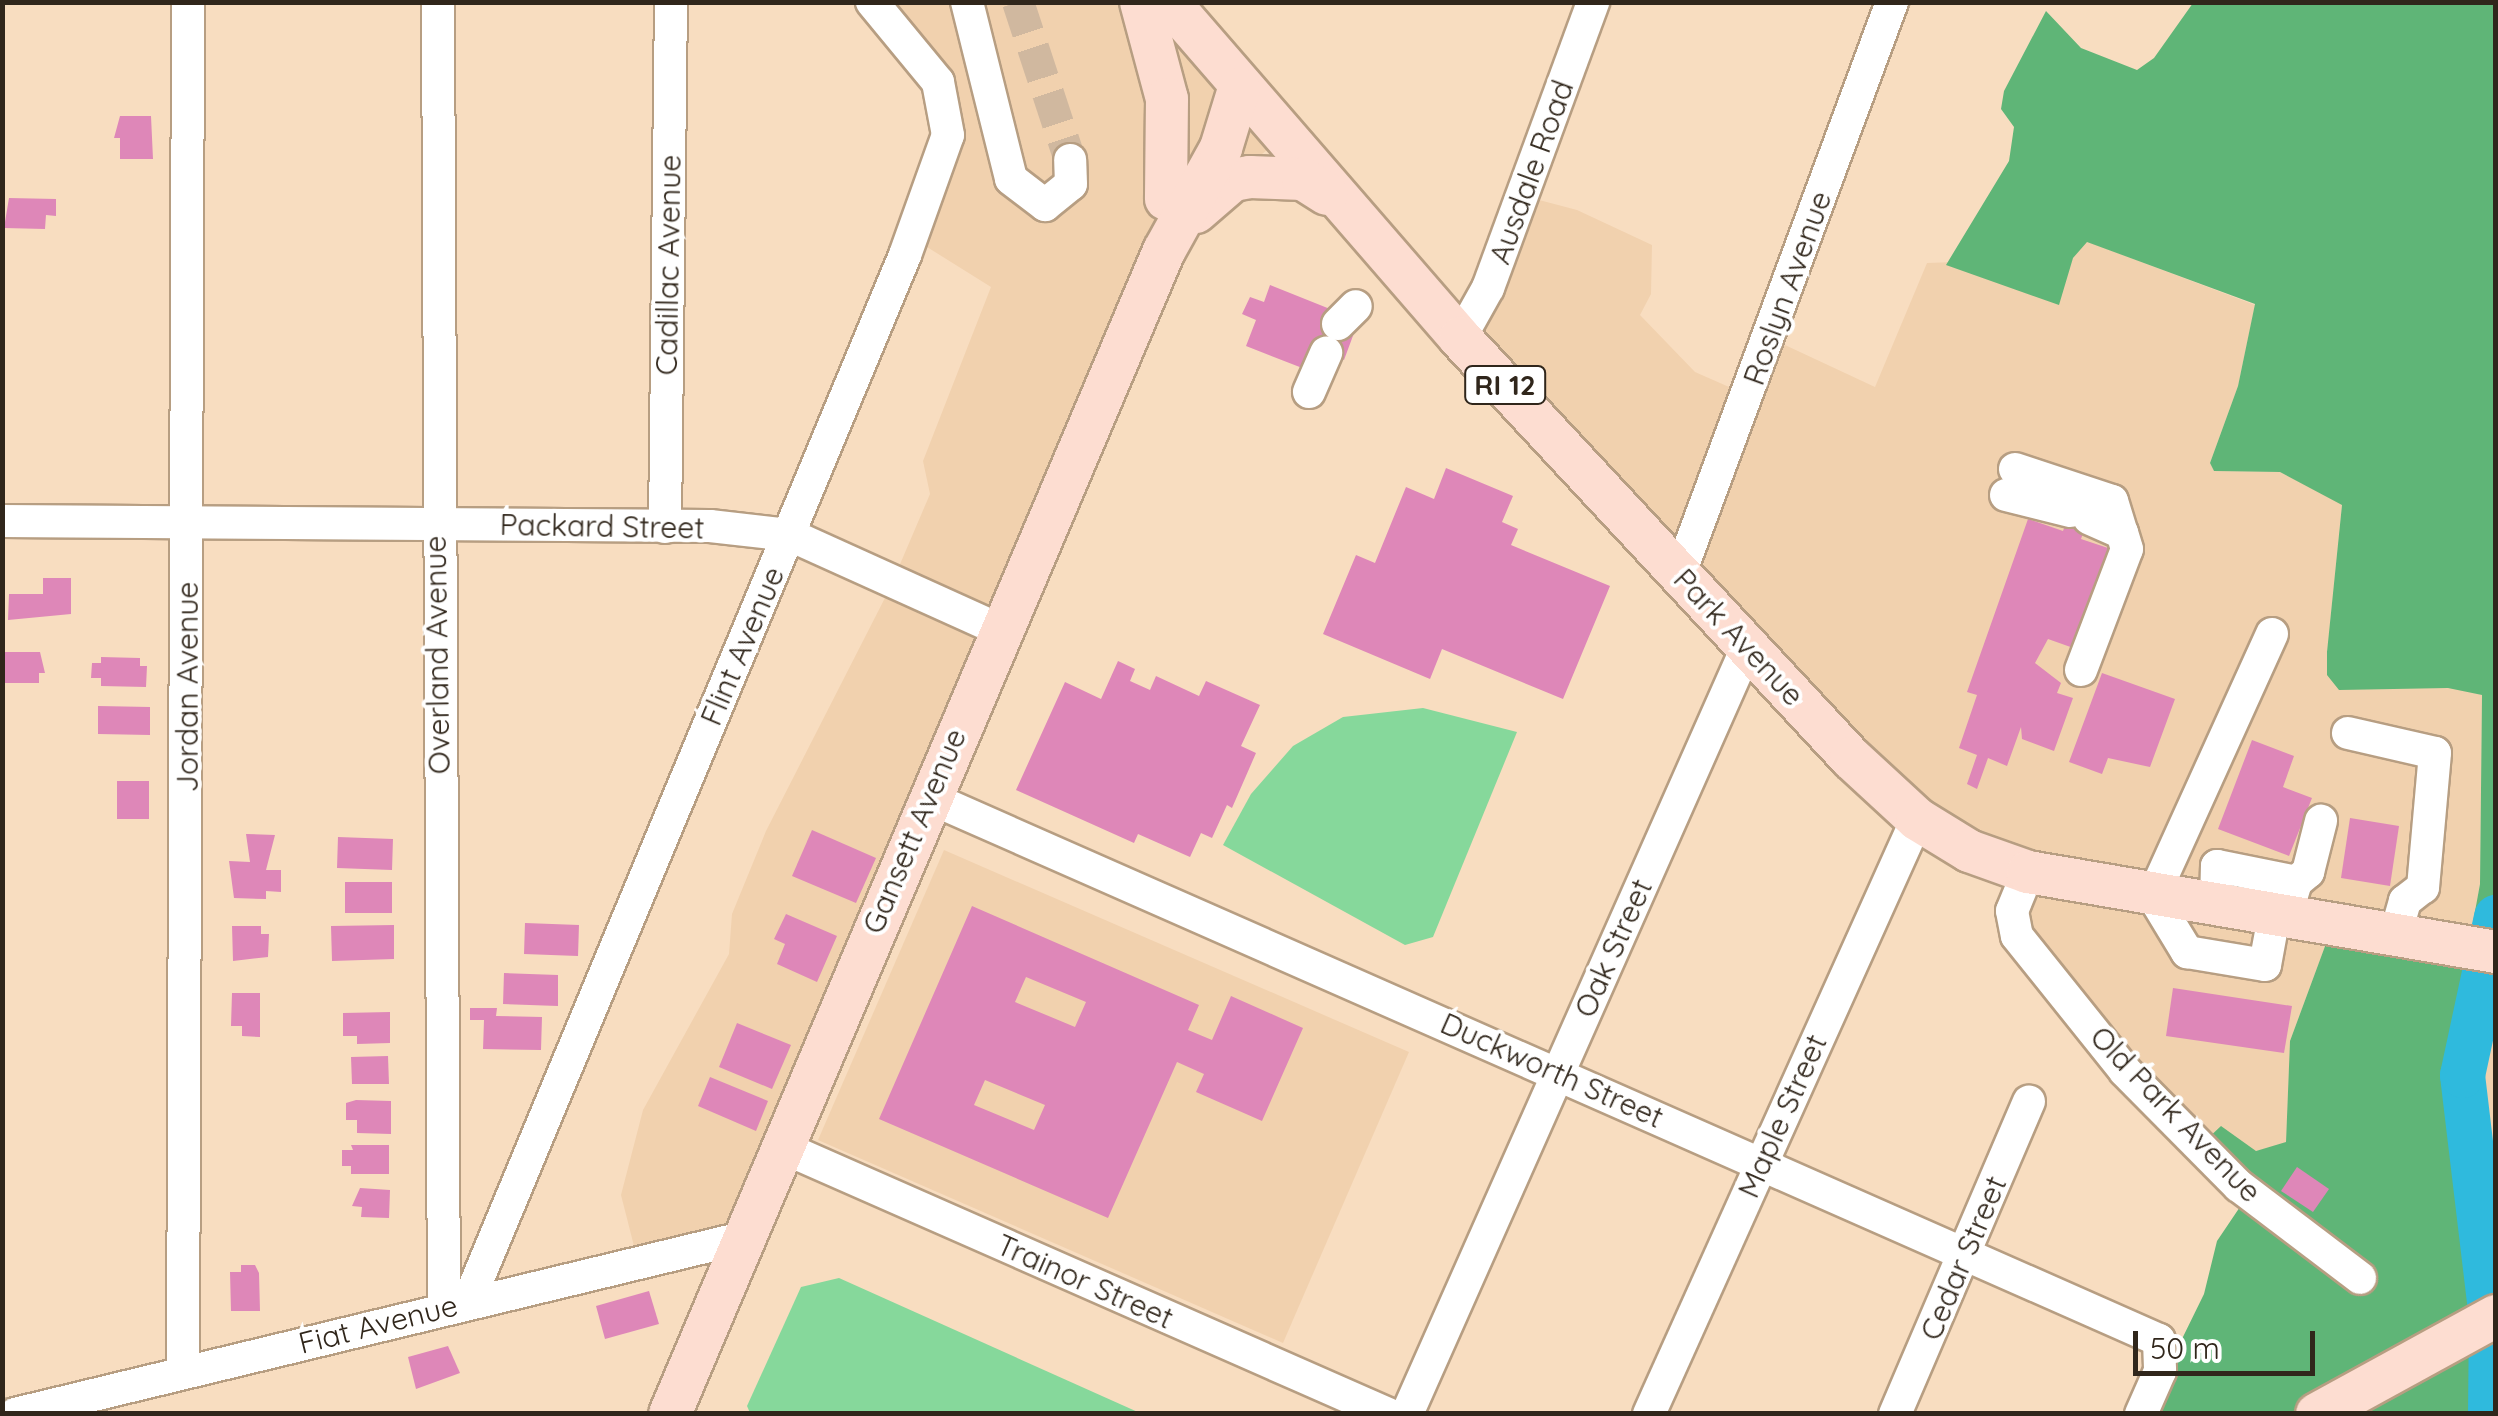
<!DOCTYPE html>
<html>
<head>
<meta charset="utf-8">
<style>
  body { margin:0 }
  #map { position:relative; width:2498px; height:1416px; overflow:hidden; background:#f8ddc0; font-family:Quicksand,sans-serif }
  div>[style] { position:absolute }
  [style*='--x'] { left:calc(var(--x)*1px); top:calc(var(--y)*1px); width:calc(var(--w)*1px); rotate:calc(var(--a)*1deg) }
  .built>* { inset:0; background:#f1d1ae }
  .green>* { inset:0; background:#86d89b }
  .forest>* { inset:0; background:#5fb577 }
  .river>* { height:45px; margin:-22.5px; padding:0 22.5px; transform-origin:22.5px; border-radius:22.5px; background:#2fbadd }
  .building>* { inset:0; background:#de87b8 }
  .minor-tunnel>* { height:32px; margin-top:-16px; transform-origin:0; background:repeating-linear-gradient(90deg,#d0b89f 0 32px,transparent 0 48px) }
  .roads { filter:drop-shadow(2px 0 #b79e82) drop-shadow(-2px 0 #b79e82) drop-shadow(0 2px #b79e82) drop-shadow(0 -2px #b79e82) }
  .minor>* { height:32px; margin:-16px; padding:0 16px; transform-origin:16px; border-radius:16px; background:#fff }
  .major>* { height:42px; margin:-21px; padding:0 21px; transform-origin:21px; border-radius:21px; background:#fdddd1 }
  span { translate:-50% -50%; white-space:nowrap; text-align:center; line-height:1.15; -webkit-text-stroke:8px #fff; paint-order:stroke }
  .shield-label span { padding:2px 8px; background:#fff; border:2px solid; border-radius:8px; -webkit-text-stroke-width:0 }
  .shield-label { font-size:28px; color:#30261b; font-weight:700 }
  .street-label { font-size:30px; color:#30261b }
  .frame { position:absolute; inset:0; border:5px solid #30261b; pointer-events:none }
  .scale { position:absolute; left:2133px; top:1331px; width:182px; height:45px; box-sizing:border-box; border:5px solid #30261b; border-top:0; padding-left:12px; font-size:30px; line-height:35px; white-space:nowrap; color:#30261b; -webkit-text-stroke:8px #fff; paint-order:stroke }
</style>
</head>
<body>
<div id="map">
  <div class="built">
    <i style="clip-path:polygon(877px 3px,1179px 3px,1289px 133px,1213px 192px,743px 1235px,635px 1250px,621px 1195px,643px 1110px,729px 954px,732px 914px,766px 831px,889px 590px,930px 494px,923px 461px,991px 287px,911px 237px,948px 135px)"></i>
    <i style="clip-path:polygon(1524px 196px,1577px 210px,1652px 245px,1651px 294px,1640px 315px,1695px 372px,1745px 394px,1772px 339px,1875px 387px,1927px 263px,2073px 258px,2086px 241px,2255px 305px,2238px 386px,2210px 463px,2214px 471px,2280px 472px,2342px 504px,2327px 653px,2482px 695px,2480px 884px,2471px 933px,2331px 930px,2290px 1041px,2286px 1143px,2256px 1151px,2205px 1141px,2027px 953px,2024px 873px,1962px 845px,1470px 323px)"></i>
    <i style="clip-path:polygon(944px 850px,1409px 1052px,1283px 1343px,818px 1140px)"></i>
    <i style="clip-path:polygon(2495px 1011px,2495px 1176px,2473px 1104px,2446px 1065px,2472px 1022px)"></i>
  </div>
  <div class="green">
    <i style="clip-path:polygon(1423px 708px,1517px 732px,1433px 937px,1405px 945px,1223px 845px,1251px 794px,1293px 746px,1343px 717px)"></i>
    <i style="clip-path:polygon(839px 1278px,1140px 1413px,750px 1413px,747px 1406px,801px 1287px)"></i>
  </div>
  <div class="forest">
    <i style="clip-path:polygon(2193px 3px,2495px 3px,2496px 1011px,2472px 1022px,2456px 1050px,2470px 1061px,2495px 1176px,2495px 1308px,2457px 1330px,2488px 1383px,2489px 1413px,2141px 1413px,2163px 1352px,2179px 1345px,2204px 1294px,2217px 1241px,2246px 1198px,2205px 1141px,2221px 1126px,2256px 1151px,2286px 1142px,2290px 1041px,2331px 930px,2471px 933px,2480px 884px,2482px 695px,2448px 688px,2339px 690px,2327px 675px,2327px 652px,2342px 505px,2280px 472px,2214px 471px,2210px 463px,2238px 386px,2255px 304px,2087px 242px,2073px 258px,2059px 305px,1946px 265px,2009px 161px,2014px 127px,2001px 109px,2004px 91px,2046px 11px,2081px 48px,2137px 70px,2154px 58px)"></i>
  </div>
  <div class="river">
    <i style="--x:2490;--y:1414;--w:96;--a:-89.4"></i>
    <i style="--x:2491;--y:1318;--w:245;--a:-96.8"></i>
    <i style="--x:2462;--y:1075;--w:162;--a:-77.9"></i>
  </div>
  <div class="building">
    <i style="clip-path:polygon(120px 116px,151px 116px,153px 159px,120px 159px,120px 138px,114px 138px)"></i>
    <i style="clip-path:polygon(9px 198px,56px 199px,56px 216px,46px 215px,45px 229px,4px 228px)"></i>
    <i style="clip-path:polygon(1270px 285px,1335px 311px,1330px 324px,1354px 333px,1344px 360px,1319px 350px,1310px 371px,1246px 346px,1256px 320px,1242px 314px,1250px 297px,1264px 302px)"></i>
    <i style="clip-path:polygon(1446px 468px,1513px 496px,1502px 522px,1518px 529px,1511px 545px,1610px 586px,1563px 699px,1442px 649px,1430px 679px,1323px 634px,1356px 555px,1375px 563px,1406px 487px,1434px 499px)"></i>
    <i style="clip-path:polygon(2074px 501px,2092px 508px,2081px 539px,2114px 550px,2079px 650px,2048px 639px,2035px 663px,2061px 683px,2057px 693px,2073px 698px,2054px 751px,2022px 739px,2021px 727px,2007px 766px,1988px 758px,1977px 789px,1967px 784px,1977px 755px,1959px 748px,1977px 695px,1967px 692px,2028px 519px,2063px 531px)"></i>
    <i style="clip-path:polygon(43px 578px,71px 578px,71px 614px,8px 620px,9px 594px,43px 594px)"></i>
    <i style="clip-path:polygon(3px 652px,40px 652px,45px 673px,39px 673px,39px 683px,3px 683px)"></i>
    <i style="clip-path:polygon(101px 657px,140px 658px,140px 666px,147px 666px,146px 687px,101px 686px,101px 678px,91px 678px,92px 663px,101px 663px)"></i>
    <i style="clip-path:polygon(1118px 661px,1135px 669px,1130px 681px,1150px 690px,1156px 676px,1199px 696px,1206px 681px,1260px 705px,1241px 746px,1256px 753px,1232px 808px,1227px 805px,1212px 838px,1201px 833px,1190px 857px,1138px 834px,1134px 843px,1016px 790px,1065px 682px,1101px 699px)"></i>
    <i style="clip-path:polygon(2102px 673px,2175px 699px,2150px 767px,2108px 758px,2102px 774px,2069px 762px)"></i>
    <i style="clip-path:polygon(98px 706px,150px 707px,150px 735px,98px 734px)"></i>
    <i style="clip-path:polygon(2252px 740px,2294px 756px,2283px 787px,2312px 798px,2289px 856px,2218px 829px)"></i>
    <i style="clip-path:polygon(117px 781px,149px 781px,149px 819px,117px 819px)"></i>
    <i style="clip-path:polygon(2350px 818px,2399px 826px,2390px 886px,2341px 878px)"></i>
    <i style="clip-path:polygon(812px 830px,876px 858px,856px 903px,792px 876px)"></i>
    <i style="clip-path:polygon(246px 834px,275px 835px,266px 870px,281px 870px,281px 892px,266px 891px,266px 899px,234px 898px,229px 861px,250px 862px)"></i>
    <i style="clip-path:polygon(338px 837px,393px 839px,392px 870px,337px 868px)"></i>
    <i style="clip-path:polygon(345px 882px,392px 882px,392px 913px,345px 913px)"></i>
    <i style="clip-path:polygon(evenodd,972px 906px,1199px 1005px,1188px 1030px,1212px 1040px,1231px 996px,1303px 1028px,1262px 1121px,1196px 1092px,1204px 1074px,1177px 1062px,1108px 1218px,879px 1119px,972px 906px,1026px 977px,1086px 1002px,1075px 1027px,1015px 1002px,1026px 977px,972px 906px,985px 1080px,1045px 1105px,1034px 1130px,974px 1105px,985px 1080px)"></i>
    <i style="clip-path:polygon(786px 914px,837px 936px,817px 982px,777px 964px,785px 944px,774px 939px)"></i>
    <i style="clip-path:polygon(525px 923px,579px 925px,578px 956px,524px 954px)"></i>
    <i style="clip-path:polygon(394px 925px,394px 959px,332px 961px,331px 926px)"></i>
    <i style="clip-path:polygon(232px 926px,261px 926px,261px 934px,269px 934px,268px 957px,233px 961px)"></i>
    <i style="clip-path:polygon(504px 973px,558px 975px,558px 1006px,503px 1004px)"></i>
    <i style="clip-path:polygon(2173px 988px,2292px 1006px,2284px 1053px,2166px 1036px)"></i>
    <i style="clip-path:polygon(232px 993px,260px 993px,260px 1037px,242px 1036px,242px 1026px,231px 1026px)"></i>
    <i style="clip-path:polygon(470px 1008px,497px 1008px,496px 1016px,542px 1017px,541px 1050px,483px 1049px,484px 1020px,470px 1020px)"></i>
    <i style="clip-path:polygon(390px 1012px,390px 1043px,357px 1044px,357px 1036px,343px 1036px,343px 1013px)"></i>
    <i style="clip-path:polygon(737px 1023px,791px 1045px,772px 1089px,719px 1067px)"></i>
    <i style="clip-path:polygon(388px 1056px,389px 1084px,352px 1084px,351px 1057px)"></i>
    <i style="clip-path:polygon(710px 1077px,768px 1101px,756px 1131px,698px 1106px)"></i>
    <i style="clip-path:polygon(356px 1100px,391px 1101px,391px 1134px,357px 1133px,357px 1120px,346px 1120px,346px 1103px)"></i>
    <i style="clip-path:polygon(351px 1145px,389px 1145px,389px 1174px,351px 1174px,351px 1166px,342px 1166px,342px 1150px,353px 1150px)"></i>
    <i style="clip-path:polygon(2297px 1167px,2329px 1189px,2313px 1212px,2281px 1191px)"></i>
    <i style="clip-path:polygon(360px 1188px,390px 1190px,389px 1218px,361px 1217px,362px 1207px,352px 1206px)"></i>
    <i style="clip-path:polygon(241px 1265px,255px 1265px,259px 1273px,260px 1311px,231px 1311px,230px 1272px,241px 1272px)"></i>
    <i style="clip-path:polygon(649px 1291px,659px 1324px,605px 1339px,596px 1306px)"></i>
    <i style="clip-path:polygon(448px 1346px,460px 1373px,416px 1389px,408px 1357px)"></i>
  </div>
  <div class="minor-tunnel">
    <i style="--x:1018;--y:2;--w:166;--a:71.8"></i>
  </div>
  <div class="roads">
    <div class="minor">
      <i style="--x:438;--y:2;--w:1306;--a:89.74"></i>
      <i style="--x:967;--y:2;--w:182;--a:76"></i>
      <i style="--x:1011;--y:179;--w:43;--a:37.4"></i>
      <i style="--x:1045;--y:205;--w:33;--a:-39"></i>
      <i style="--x:1071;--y:184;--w:24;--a:-92"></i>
      <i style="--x:1338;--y:324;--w:25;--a:-45"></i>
      <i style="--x:1460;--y:338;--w:57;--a:-60.8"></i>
      <i style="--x:1488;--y:288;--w:305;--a:-69.8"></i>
      <i style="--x:1309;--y:392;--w:43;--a:-66.4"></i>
      <i style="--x:2015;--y:469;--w:102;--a:18.3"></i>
      <i style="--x:2112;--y:501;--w:34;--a:73"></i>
      <i style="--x:2006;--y:495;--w:66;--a:14"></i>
      <i style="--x:2;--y:521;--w:708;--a:0.4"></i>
      <i style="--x:710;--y:526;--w:81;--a:6.4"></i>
      <i style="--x:790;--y:535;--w:230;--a:24.3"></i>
      <i style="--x:665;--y:527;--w:525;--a:-89.35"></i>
      <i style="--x:1680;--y:573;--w:609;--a:-69.63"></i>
      <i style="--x:2272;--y:634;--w:288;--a:114.4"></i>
      <i style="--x:2153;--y:896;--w:66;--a:58.7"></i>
      <i style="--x:2187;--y:952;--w:79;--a:9.5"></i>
      <i style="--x:2265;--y:965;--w:50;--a:-79.6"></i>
      <i style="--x:2081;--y:670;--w:129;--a:-69.2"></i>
      <i style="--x:2127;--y:549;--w:17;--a:-107"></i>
      <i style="--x:2122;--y:533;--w:36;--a:-156"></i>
      <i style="--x:2348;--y:733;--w:89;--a:12.9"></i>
      <i style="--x:2435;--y:753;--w:135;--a:95.1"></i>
      <i style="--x:2423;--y:887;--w:23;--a:142"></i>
      <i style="--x:2405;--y:901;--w:36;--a:106"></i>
      <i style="--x:928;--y:797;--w:1345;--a:23.8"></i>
      <i style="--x:2159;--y:1340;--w:31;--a:88"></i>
      <i style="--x:2160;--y:1371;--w:47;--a:113.8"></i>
      <i style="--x:2028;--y:872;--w:42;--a:112.3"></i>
      <i style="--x:2012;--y:911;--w:25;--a:79"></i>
      <i style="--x:2017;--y:936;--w:173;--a:51.3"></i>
      <i style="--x:2125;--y:1071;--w:162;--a:45.3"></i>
      <i style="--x:2239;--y:1186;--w:152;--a:37.2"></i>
      <i style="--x:2296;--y:882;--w:16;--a:-40"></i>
      <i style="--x:2308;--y:872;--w:53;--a:-75.7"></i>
      <i style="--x:2216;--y:906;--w:40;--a:-88.6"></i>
      <i style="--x:2217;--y:866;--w:81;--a:11.4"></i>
      <i style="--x:2296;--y:882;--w:38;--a:107"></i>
      <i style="--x:782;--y:1147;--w:662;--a:23.78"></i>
      <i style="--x:469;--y:1300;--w:1132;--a:-67.35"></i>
      <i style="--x:905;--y:255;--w:127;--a:-70.3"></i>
      <i style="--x:948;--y:135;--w:54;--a:-100.7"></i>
      <i style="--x:938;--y:82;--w:104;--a:-129.5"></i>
      <i style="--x:183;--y:1372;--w:1370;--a:-89.79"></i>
      <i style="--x:15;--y:1414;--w:748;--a:-13.61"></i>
      <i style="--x:1407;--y:1414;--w:838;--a:-66.07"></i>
      <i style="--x:1649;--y:1414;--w:653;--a:-65.75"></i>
      <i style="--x:1895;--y:1414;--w:340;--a:-66.8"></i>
    </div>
    <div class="major">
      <i style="--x:1141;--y:2;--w:100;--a:75"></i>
      <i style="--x:1167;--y:99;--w:100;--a:90.6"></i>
      <i style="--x:1169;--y:2;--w:444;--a:49.1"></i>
      <i style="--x:1460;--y:338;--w:574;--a:47.05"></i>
      <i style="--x:1851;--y:758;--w:90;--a:42.7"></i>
      <i style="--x:1917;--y:819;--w:61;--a:31.6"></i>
      <i style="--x:1969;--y:851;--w:63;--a:19.6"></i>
      <i style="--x:2028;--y:872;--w:475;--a:9.7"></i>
      <i style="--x:1196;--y:212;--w:49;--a:-40.9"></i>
      <i style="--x:1233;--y:180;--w:17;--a:-10"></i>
      <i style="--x:1250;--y:177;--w:53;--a:2.2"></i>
      <i style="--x:1303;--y:179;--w:28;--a:32"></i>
      <i style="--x:670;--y:1414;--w:1264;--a:-66.99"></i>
      <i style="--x:1164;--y:251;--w:118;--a:-61"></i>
      <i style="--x:1221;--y:148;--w:62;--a:-73"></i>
      <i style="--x:2317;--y:1414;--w:204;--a:-28.7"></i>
    </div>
  </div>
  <div class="shield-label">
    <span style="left:1505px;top:385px">RI 12</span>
  </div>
  <div class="street-label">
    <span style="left:1531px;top:172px;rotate:-70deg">Ausdale Road</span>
    <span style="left:668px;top:265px;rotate:-89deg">Cadillac Avenue</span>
    <span style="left:1787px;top:288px;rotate:-70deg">Roslyn Avenue</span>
    <span style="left:602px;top:526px;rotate:1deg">Packard Street</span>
    <span style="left:1739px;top:637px;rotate:47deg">Park Avenue</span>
    <span style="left:742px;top:646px;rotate:-67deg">Flint Avenue</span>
    <span style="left:437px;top:655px;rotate:-91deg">Overland Avenue</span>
    <span style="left:187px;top:687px;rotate:-90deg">Jordan Avenue</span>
    <span style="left:914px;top:831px;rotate:-67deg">Gansett Avenue</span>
    <span style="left:1613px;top:948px;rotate:-66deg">Oak Street</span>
    <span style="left:1552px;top:1070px;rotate:24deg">Duckworth Street</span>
    <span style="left:2176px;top:1114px;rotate:46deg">Old Park Avenue</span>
    <span style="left:1782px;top:1116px;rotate:-66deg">Maple Street</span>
    <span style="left:1963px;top:1258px;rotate:-67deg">Cedar Street</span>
    <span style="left:1085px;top:1281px;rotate:24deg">Trainor Street</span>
    <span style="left:378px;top:1324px;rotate:-14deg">Fiat Avenue</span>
  </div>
  <div class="frame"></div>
  <div class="scale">50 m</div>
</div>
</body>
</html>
